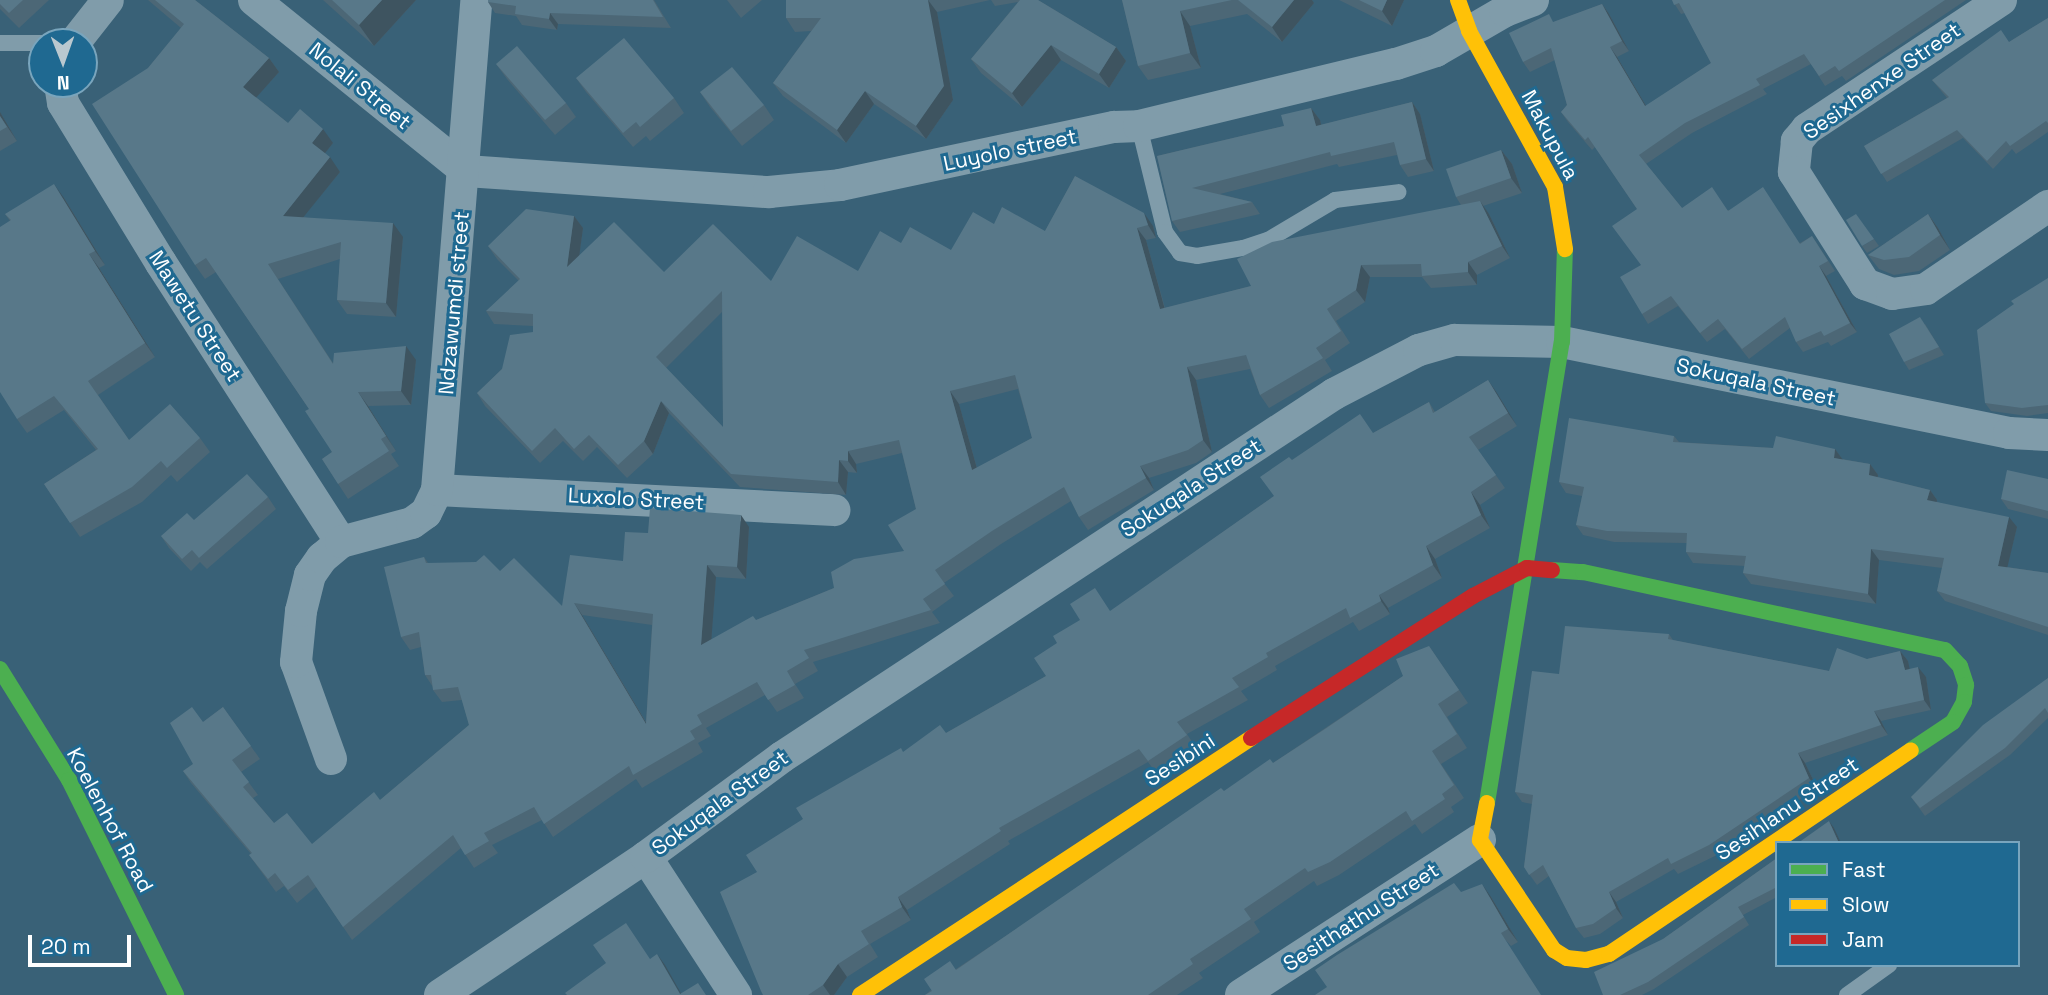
<!DOCTYPE html>
<html>
<head>
<meta charset="utf-8">
<style>
  body { margin:0 }
  #map { position:relative; width:2048px; height:995px; overflow:hidden; background:#396177; font-family:"Space Grotesk",sans-serif }
  div>[style] { position:absolute }
  [style*='--x'] { left:calc(var(--x)*1px); top:calc(var(--y)*1px); width:calc(var(--w)*1px); rotate:calc(var(--a)*1deg) }
  .lane>* { height:16px; margin:-8px; padding:0 8px; transform-origin:8px; border-radius:8px; background:#809caa }
  .street>* { height:32px; margin:-16px; padding:0 16px; transform-origin:16px; border-radius:16px; background:#809caa }
  .fast>* { height:16px; margin:-8px; padding:0 8px; transform-origin:8px; border-radius:8px; background:#4caf50 }
  .slow>* { height:16px; margin:-8px; padding:0 8px; transform-origin:8px; border-radius:8px; background:#ffc107 }
  .jam>* { height:16px; margin:-8px; padding:0 8px; transform-origin:8px; border-radius:8px; background:#c62828 }
  .wall>* { inset:0; background:#4c6776 }
  .shaded-wall>* { inset:0; background:#3e5460 }
  .building>* { inset:0; background:#587889 }
  span { translate:-50% -50%; white-space:nowrap; text-align:center; line-height:1.15; -webkit-text-stroke:6px #1f6991; paint-order:stroke }
  .street-label { font-size:21px; color:#fff }
  .legend { position:absolute; left:1775px; top:841px; width:245px; height:126px; box-sizing:border-box; background:#1f6991; border:2px solid #79a5bd; margin:0; padding:9px 12px; list-style:none; font-size:21px; color:#fff }
  .legend li { display:flex; align-items:center; gap:14px; height:35px }
  .legend b { width:35px; border:2px solid #79a5bd }
  .north { position:absolute; left:28px; top:28px; width:70px; height:70px; box-sizing:border-box; background:#1f6991; border:2px solid #79a5bd; border-radius:50%; rotate:179deg; font-size:19px; font-weight:700; line-height:28px; text-align:center; color:#fff }
  .north::after { content:''; display:block; margin:auto; width:24px; height:32px; background:#bac8cf; clip-path:polygon(50% 0,100% 100%,50% 72%,0 100%) }
  .scale { position:absolute; left:28px; top:935px; width:103px; height:32px; box-sizing:border-box; border:4px solid #fff; border-top:0; padding-left:9px; font-size:21px; line-height:24px; white-space:nowrap; color:#fff; -webkit-text-stroke:5px #1f6991; paint-order:stroke }
</style>
</head>
<body>
<div id="map">
  <div class="lane">
    <i style="--x:0;--y:43;--w:42;--a:0"></i>
    <i style="--x:1139;--y:126;--w:109;--a:76.2"></i>
    <i style="--x:1165;--y:232;--w:26;--a:54"></i>
    <i style="--x:1180;--y:253;--w:17;--a:10"></i>
    <i style="--x:1197;--y:256;--w:47;--a:-9.9"></i>
    <i style="--x:1243;--y:248;--w:26;--a:-18"></i>
    <i style="--x:1268;--y:240;--w:78;--a:-30.8"></i>
    <i style="--x:1335;--y:200;--w:64;--a:-7.1"></i>
    <i style="--x:1847;--y:995;--w:52;--a:-35.5"></i>
  </div>
  <div class="street">
    <i style="--x:254;--y:0;--w:272;--a:38.9"></i>
    <i style="--x:466;--y:171;--w:304;--a:4"></i>
    <i style="--x:769;--y:192;--w:71;--a:-5.6"></i>
    <i style="--x:840;--y:185;--w:280;--a:-12"></i>
    <i style="--x:1114;--y:127;--w:25;--a:-2"></i>
    <i style="--x:1139;--y:126;--w:264;--a:-13.6"></i>
    <i style="--x:1396;--y:64;--w:42;--a:-18"></i>
    <i style="--x:1436;--y:51;--w:80;--a:-30.1"></i>
    <i style="--x:1505;--y:11;--w:30;--a:-21"></i>
    <i style="--x:2001;--y:0;--w:233;--a:146.4"></i>
    <i style="--x:1807;--y:129;--w:16;--a:130"></i>
    <i style="--x:1797;--y:141;--w:31;--a:96"></i>
    <i style="--x:1794;--y:172;--w:133;--a:57.6"></i>
    <i style="--x:1865;--y:284;--w:29;--a:20"></i>
    <i style="--x:1892;--y:294;--w:34;--a:-8"></i>
    <i style="--x:1926;--y:289;--w:148;--a:-34.2"></i>
    <i style="--x:75;--y:42;--w:53;--a:-51.8"></i>
    <i style="--x:60;--y:84;--w:19;--a:81"></i>
    <i style="--x:63;--y:103;--w:188;--a:58.5"></i>
    <i style="--x:161;--y:263;--w:332;--a:57.2"></i>
    <i style="--x:437;--y:490;--w:398;--a:2.9"></i>
    <i style="--x:331;--y:759;--w:103;--a:-109.8"></i>
    <i style="--x:296;--y:662;--w:51;--a:-84.4"></i>
    <i style="--x:301;--y:611;--w:37;--a:-76"></i>
    <i style="--x:310;--y:575;--w:21;--a:-55"></i>
    <i style="--x:322;--y:558;--w:25;--a:-40"></i>
    <i style="--x:341;--y:542;--w:73;--a:-15"></i>
    <i style="--x:412;--y:523;--w:17;--a:-36"></i>
    <i style="--x:426;--y:513;--w:25;--a:-64"></i>
    <i style="--x:437;--y:490;--w:492;--a:-85.4"></i>
    <i style="--x:646;--y:857;--w:165;--a:56.9"></i>
    <i style="--x:440;--y:995;--w:248;--a:-33.8"></i>
    <i style="--x:646;--y:857;--w:169;--a:-36.3"></i>
    <i style="--x:782;--y:757;--w:661;--a:-33.33"></i>
    <i style="--x:1334;--y:394;--w:96;--a:-27.4"></i>
    <i style="--x:1419;--y:350;--w:37;--a:-16"></i>
    <i style="--x:1455;--y:340;--w:107;--a:1.1"></i>
    <i style="--x:1562;--y:342;--w:456;--a:11.5"></i>
    <i style="--x:2009;--y:433;--w:39;--a:3"></i>
    <i style="--x:1241;--y:995;--w:285;--a:-33"></i>
  </div>
  <div class="fast">
    <i style="--x:1552;--y:570;--w:31;--a:4"></i>
    <i style="--x:1583;--y:572;--w:370;--a:12.2"></i>
    <i style="--x:1945;--y:650;--w:22;--a:47"></i>
    <i style="--x:1960;--y:666;--w:20;--a:72"></i>
    <i style="--x:1966;--y:685;--w:17;--a:97"></i>
    <i style="--x:1964;--y:702;--w:23;--a:119"></i>
    <i style="--x:1953;--y:722;--w:50;--a:146.3"></i>
    <i style="--x:0;--y:669;--w:131;--a:58.1"></i>
    <i style="--x:69;--y:780;--w:240;--a:63.5"></i>
    <i style="--x:1487;--y:803;--w:467;--a:-80.8"></i>
    <i style="--x:1562;--y:342;--w:93;--a:-88.2"></i>
  </div>
  <div class="slow">
    <i style="--x:1458;--y:0;--w:33;--a:70"></i>
    <i style="--x:1469;--y:31;--w:178;--a:61.1"></i>
    <i style="--x:1555;--y:187;--w:63;--a:80.8"></i>
    <i style="--x:1487;--y:803;--w:38;--a:101"></i>
    <i style="--x:1480;--y:840;--w:133;--a:56.1"></i>
    <i style="--x:1554;--y:950;--w:15;--a:32"></i>
    <i style="--x:1567;--y:958;--w:19;--a:6"></i>
    <i style="--x:1586;--y:960;--w:24;--a:-15"></i>
    <i style="--x:1609;--y:954;--w:364;--a:-34"></i>
    <i style="--x:860;--y:995;--w:468;--a:-33.3"></i>
  </div>
  <div class="jam">
    <i style="--x:1251;--y:738;--w:264;--a:-32.6"></i>
    <i style="--x:1473;--y:596;--w:61;--a:-27.4"></i>
    <i style="--x:1527;--y:568;--w:25;--a:5"></i>
  </div>
  <div class="wall">
    <i style="clip-path:polygon(0 0,49px 0,19px 28px,0 9px)"></i>
    <i style="clip-path:polygon(148px 0,195px 0,269px 58px,279px 72px,256px 97px,288px 123px,333px 143px,325px 153px,340px 172px,303px 217px,403px 237px,396px 317px,347px 314px,337px 300px,340px 259px,278px 279px,333px 363px,416px 360px,411px 405px,368px 406px,396px 451px,391px 454px,399px 466px,348px 499px,322px 459px,332px 452px,309px 409px,216px 272px,205px 279px,195px 265px,148px 68px,181px 28px)"></i>
    <i style="clip-path:polygon(323px 0,416px 0,374px 46px)"></i>
    <i style="clip-path:polygon(654px 0,671px 28px,558px 24px,557px 30px,522px 25px,516px 16px,495px 13px,488px 2px)"></i>
    <i style="clip-path:polygon(727px 0,762px 0,741px 18px)"></i>
    <i style="clip-path:polygon(786px 0,990px 0,937px 12px,953px 100px,926px 139px,874px 104px,846px 143px,783px 96px,773px 83px,811px 31px,795px 32px,786px 18px)"></i>
    <i style="clip-path:polygon(991px 0,1038px 0,1116px 47px,1126px 61px,1109px 88px,1061px 60px,1022px 107px,981px 73px,971px 59px,1018px 2px,995px 6px)"></i>
    <i style="clip-path:polygon(1122px 0,1312px 0,1314px 3px,1282px 42px,1247px 14px,1190px 26px,1201px 68px,1148px 80px,1138px 66px)"></i>
    <i style="clip-path:polygon(1339px 0,1404px 0,1392px 26px)"></i>
    <i style="clip-path:polygon(1672px 0,1966px 0,1846px 81px,1842px 76px,1825px 86px,1811px 64px,1763px 89px,1767px 94px,1692px 133px,1646px 164px,1682px 208px,1728px 210px,1800px 243px,1812px 236px,1835px 271px,1826px 276px,1857px 332px,1831px 346px,1828px 342px,1803px 352px,1796px 342px,1790px 328px,1749px 359px,1725px 329px,1707px 342px,1678px 306px,1648px 324px,1642px 314px,1641px 265px,1637px 209px,1595px 147px,1592px 150px,1568px 122px,1561px 112px,1567px 105px,1555px 60px,1530px 72px,1523px 62px,1554px 22px,1602px 4px,1609px 14px,1629px 51px,1617px 57px,1646px 106px,1711px 63px,1685px 13px,1681px 14px)"></i>
    <i style="clip-path:polygon(2048px 18px,2048px 132px,2016px 154px,2012px 149px,1993px 169px,1963px 138px,1887px 182px,1864px 146px,1947px 98px,1932px 80px,2009px 42px)"></i>
    <i style="clip-path:polygon(496px 64px,566px 103px,576px 117px,555px 135px,507px 79px)"></i>
    <i style="clip-path:polygon(576px 78px,674px 98px,684px 113px,650px 141px,646px 136px,633px 147px,586px 92px)"></i>
    <i style="clip-path:polygon(700px 92px,764px 105px,774px 120px,742px 146px,710px 107px)"></i>
    <i style="clip-path:polygon(1412px 102px,1420px 114px,1434px 171px,1408px 177px,1400px 165px,1397px 155px,1339px 167px,1337px 164px,1220px 194px,1252px 202px,1260px 214px,1180px 232px,1172px 221px,1157px 156px,1284px 126px,1311px 108px,1320px 120px,1321px 125px)"></i>
    <i style="clip-path:polygon(0 112px,17px 141px,0 151px)"></i>
    <i style="clip-path:polygon(evenodd,1501px 150px,1512px 164px,1522px 193px,1483px 206px,1489px 214px,1510px 258px,1477px 275px,1477px 285px,1431px 288px,1422px 277px,1370px 277px,1365px 302px,1336px 321px,1350px 343px,1325px 360px,1332px 371px,1269px 408px,1260px 395px,1250px 369px,1196px 380px,1212px 452px,1196px 463px,1149px 478px,1154px 490px,1088px 530px,1079px 517px,1071px 501px,1001px 544px,944px 583px,954px 596px,932px 612px,940px 623px,813px 662px,818px 671px,795px 684px,804px 698px,777px 712px,765px 695px,706px 728px,711px 736px,698px 743px,703px 752px,642px 788px,636px 779px,553px 837px,542px 820px,492px 845px,498px 853px,474px 868px,461px 848px,352px 940px,316px 887px,297px 903px,284px 886px,276px 892px,249px 855px,251px 854px,191px 783px,183px 771px,193px 764px,203px 722px,223px 707px,260px 759px,241px 772px,258px 795px,253px 798px,274px 823px,312px 844px,380px 800px,469px 725px,462px 700px,442px 702px,433px 690px,433px 687px,425px 675px,421px 647px,410px 650px,401px 637px,424px 557px,428px 563px,500px 571px,562px 606px,623px 561px,648px 533px,749px 527px,746px 579px,716px 577px,711px 640px,756px 620px,834px 588px,904px 551px,916px 509px,902px 453px,856px 464px,857px 473px,848px 472px,846px 495px,740px 487px,669px 413px,653px 454px,627px 478px,597px 447px,583px 461px,563px 441px,540px 463px,485px 406px,477px 393px,502px 369px,533px 332px,533px 326px,494px 324px,486px 311px,519px 281px,497px 259px,488px 246px,574px 216px,583px 228px,579px 256px,664px 272px,771px 281px,858px 271px,901px 243px,951px 250px,994px 224px,1045px 231px,1075px 176px,1153px 226px,1156px 238px,1146px 240px,1165px 308px,1251px 286px,1461px 205px,1456px 197px,1501px 150px,722px 312px,723px 427px,666px 368px,722px 312px,1501px 150px,1018px 389px,1032px 438px,977px 468px,959px 404px,1018px 389px,1501px 150px,582px 615px,652px 625px,646px 722px,582px 615px)"></i>
    <i style="clip-path:polygon(64px 198px,105px 265px,99px 268px,155px 357px,98px 395px,129px 440px,200px 438px,210px 452px,177px 482px,171px 475px,142px 502px,80px 537px,44px 484px,96px 450px,64px 410px,27px 433px,17px 419px,10px 221px,5px 214px)"></i>
    <i style="clip-path:polygon(1928px 214px,1938px 228px,1950px 250px,1919px 271px,1894px 275px,1879px 269px,1868px 255px)"></i>
    <i style="clip-path:polygon(1874px 239px,1879px 246px,1867px 253px,1862px 246px)"></i>
    <i style="clip-path:polygon(2048px 278px,2048px 413px,2027px 416px,1991px 411px,1985px 403px)"></i>
    <i style="clip-path:polygon(1925px 324px,1944px 355px,1909px 370px,1904px 362px)"></i>
    <i style="clip-path:polygon(1488px 380px,1517px 426px,1478px 450px,1505px 488px,1480px 505px,1490px 528px,1435px 559px,1442px 578px,1388px 608px,1390px 614px,1359px 631px,1353px 622px,1275px 666px,1277px 670px,1241px 691px,1248px 700px,1187px 734px,1196px 748px,1157px 774px,1148px 762px,1008px 841px,1010px 844px,907px 910px,911px 920px,870px 944px,878px 957px,847px 977px,834px 995px,763px 995px,757px 872px,803px 819px,903px 752px,946px 733px,1046px 676px,1111px 611px,1274px 496px,1292px 460px,1373px 433px,1429px 402px,1435px 412px)"></i>
    <i style="clip-path:polygon(1674px 436px,1679px 442px,1773px 448px,1835px 449px,1842px 459px,1870px 464px,1878px 475px,1878px 477px,1930px 490px,1937px 500px,1937px 502px,2017px 527px,2007px 567px,2048px 573px,2048px 635px,1945px 601px,1937px 591px,1942px 568px,1879px 560px,1876px 604px,1751px 584px,1743px 573px,1745px 566px,1693px 563px,1686px 552px,1687px 543px,1614px 542px,1583px 535px,1576px 525px,1582px 496px,1566px 493px,1559px 482px)"></i>
    <i style="clip-path:polygon(2048px 479px,2048px 519px,2008px 509px,2001px 499px)"></i>
    <i style="clip-path:polygon(268px 497px,276px 509px,207px 569px,200px 562px,191px 571px,169px 548px,161px 536px,194px 520px)"></i>
    <i style="clip-path:polygon(1669px 634px,1673px 640px,1829px 671px,1867px 659px,1900px 651px,1908px 661px,1909px 669px,1926px 677px,1931px 710px,1881px 721px,1888px 735px,1805px 763px,1817px 788px,1717px 855px,1678px 874px,1674px 869px,1616px 902px,1623px 918px,1600px 934px,1584px 938px,1576px 928px,1549px 876px,1537px 885px,1524px 867px,1532px 804px,1522px 802px,1515px 792px,1559px 674px)"></i>
    <i style="clip-path:polygon(1429px 646px,1468px 703px,1447px 717px,1467px 748px,1441px 764px,1464px 798px,1451px 807px,1454px 812px,1422px 834px,1415px 824px,1339px 875px,1317px 886px,1314px 881px,1254px 922px,1260px 932px,1199px 973px,1203px 978px,1177px 995px,925px 995px,956px 969px,1224px 791px,1273px 763px,1403px 676px)"></i>
    <i style="clip-path:polygon(2048px 678px,2048px 718px,2010px 755px,1925px 816px,1911px 797px)"></i>
    <i style="clip-path:polygon(1777px 858px,1777px 897px,1743px 915px,1749px 925px,1654px 989px,1642px 995px,1603px 995px,1663px 939px)"></i>
    <i style="clip-path:polygon(1461px 892px,1491px 897px,1518px 942px,1511px 946px)"></i>
  </div>
  <div class="shaded-wall">
    <i style="clip-path:polygon(382px 0,416px 0,374px 46px,359px 25px)"></i>
    <i style="clip-path:polygon(928px 0,937px 12px,953px 100px,926px 139px,916px 126px)"></i>
    <i style="clip-path:polygon(1294px 0,1312px 0,1314px 3px,1282px 42px,1272px 27px)"></i>
    <i style="clip-path:polygon(1387px 0,1404px 0,1392px 26px,1382px 11px)"></i>
    <i style="clip-path:polygon(1602px 4px,1609px 14px,1629px 51px,1622px 41px)"></i>
    <i style="clip-path:polygon(1180px 11px,1190px 26px,1201px 68px,1190px 53px)"></i>
    <i style="clip-path:polygon(550px 13px,558px 24px,557px 30px,549px 19px)"></i>
    <i style="clip-path:polygon(1051px 45px,1061px 60px,1022px 107px,1012px 93px)"></i>
    <i style="clip-path:polygon(1116px 47px,1126px 61px,1109px 88px,1099px 74px)"></i>
    <i style="clip-path:polygon(1610px 47px,1617px 57px,1652px 116px,1645px 106px)"></i>
    <i style="clip-path:polygon(269px 58px,279px 72px,253px 101px,243px 87px)"></i>
    <i style="clip-path:polygon(865px 91px,874px 104px,846px 143px,837px 130px)"></i>
    <i style="clip-path:polygon(1412px 102px,1420px 114px,1434px 171px,1426px 159px)"></i>
    <i style="clip-path:polygon(1311px 108px,1320px 120px,1324px 138px,1316px 126px)"></i>
    <i style="clip-path:polygon(0 112px,17px 141px,0 116px)"></i>
    <i style="clip-path:polygon(323px 129px,333px 143px,322px 157px,312px 143px)"></i>
    <i style="clip-path:polygon(1501px 150px,1512px 164px,1522px 193px,1511px 178px)"></i>
    <i style="clip-path:polygon(330px 157px,340px 172px,293px 230px,283px 216px)"></i>
    <i style="clip-path:polygon(54px 184px,64px 198px,105px 265px,95px 251px)"></i>
    <i style="clip-path:polygon(1480px 201px,1489px 214px,1510px 258px,1502px 246px)"></i>
    <i style="clip-path:polygon(1144px 213px,1153px 226px,1156px 238px,1148px 225px)"></i>
    <i style="clip-path:polygon(1928px 214px,1938px 228px,1950px 250px,1940px 235px)"></i>
    <i style="clip-path:polygon(574px 216px,583px 228px,576px 280px,567px 267px)"></i>
    <i style="clip-path:polygon(393px 223px,403px 237px,396px 317px,386px 303px)"></i>
    <i style="clip-path:polygon(1137px 228px,1146px 240px,1168px 321px,1160px 309px)"></i>
    <i style="clip-path:polygon(89px 254px,99px 268px,155px 357px,145px 343px)"></i>
    <i style="clip-path:polygon(1468px 262px,1477px 275px,1477px 285px,1468px 272px)"></i>
    <i style="clip-path:polygon(1361px 265px,1370px 277px,1365px 302px,1356px 290px)"></i>
    <i style="clip-path:polygon(1819px 266px,1826px 276px,1857px 332px,1850px 323px)"></i>
    <i style="clip-path:polygon(406px 346px,416px 360px,411px 405px,401px 391px)"></i>
    <i style="clip-path:polygon(1187px 367px,1196px 380px,1212px 452px,1203px 440px)"></i>
    <i style="clip-path:polygon(1488px 380px,1497px 393px,1517px 426px,1508px 413px)"></i>
    <i style="clip-path:polygon(950px 391px,959px 404px,981px 483px,972px 470px)"></i>
    <i style="clip-path:polygon(358px 392px,368px 406px,396px 451px,386px 436px)"></i>
    <i style="clip-path:polygon(661px 401px,669px 413px,653px 454px,644px 441px)"></i>
    <i style="clip-path:polygon(1835px 449px,1843px 460px,1834px 458px)"></i>
    <i style="clip-path:polygon(848px 451px,856px 464px,857px 473px,848px 461px)"></i>
    <i style="clip-path:polygon(839px 460px,848px 472px,846px 495px,838px 482px)"></i>
    <i style="clip-path:polygon(1870px 464px,1878px 475px,1876px 486px,1869px 475px)"></i>
    <i style="clip-path:polygon(1140px 466px,1149px 478px,1154px 490px,1146px 478px)"></i>
    <i style="clip-path:polygon(1930px 490px,1937px 500px,1935px 510px,1927px 500px)"></i>
    <i style="clip-path:polygon(1471px 492px,1480px 505px,1490px 528px,1481px 515px)"></i>
    <i style="clip-path:polygon(741px 515px,749px 527px,746px 579px,737px 567px)"></i>
    <i style="clip-path:polygon(2009px 517px,2017px 527px,2005px 577px,1998px 566px)"></i>
    <i style="clip-path:polygon(1426px 546px,1435px 559px,1442px 578px,1433px 565px)"></i>
    <i style="clip-path:polygon(1871px 549px,1879px 560px,1876px 604px,1868px 594px)"></i>
    <i style="clip-path:polygon(707px 565px,716px 577px,710px 658px,701px 645px)"></i>
    <i style="clip-path:polygon(1379px 595px,1388px 608px,1390px 614px,1381px 601px)"></i>
    <i style="clip-path:polygon(574px 603px,582px 615px,654px 736px,646px 724px)"></i>
    <i style="clip-path:polygon(1900px 651px,1908px 661px,1912px 680px,1905px 670px)"></i>
    <i style="clip-path:polygon(1918px 667px,1926px 677px,1931px 710px,1924px 700px)"></i>
    <i style="clip-path:polygon(1874px 711px,1881px 721px,1888px 735px,1881px 725px)"></i>
    <i style="clip-path:polygon(1798px 753px,1805px 763px,1817px 788px,1809px 778px)"></i>
    <i style="clip-path:polygon(1829px 821px,1834px 828px,1841px 843px,1839px 843px)"></i>
    <i style="clip-path:polygon(1482px 884px,1491px 897px,1518px 942px,1508px 929px)"></i>
    <i style="clip-path:polygon(1609px 892px,1616px 902px,1623px 918px,1616px 908px)"></i>
    <i style="clip-path:polygon(898px 897px,907px 910px,911px 920px,902px 907px)"></i>
    <i style="clip-path:polygon(657px 954px,665px 965px,682px 995px,681px 995px)"></i>
    <i style="clip-path:polygon(838px 964px,847px 977px,834px 995px,830px 995px,823px 985px)"></i>
  </div>
  <div class="building">
    <i style="clip-path:polygon(0 0,23px 0,9px 13px,0 4px)"></i>
    <i style="clip-path:polygon(155px 0,195px 0,269px 58px,243px 87px,288px 123px,300px 109px,323px 129px,312px 143px,330px 157px,283px 216px,393px 223px,386px 303px,337px 300px,341px 242px,268px 264px,333px 364px,334px 353px,406px 346px,401px 391px,358px 392px,386px 436px,381px 439px,389px 451px,338px 484px,322px 459px,332px 452px,305px 411px,309px 409px,206px 258px,195px 265px,92px 104px,148px 68px,184px 24px)"></i>
    <i style="clip-path:polygon(332px 0,382px 0,359px 25px)"></i>
    <i style="clip-path:polygon(488px 0,653px 0,663px 17px,550px 13px,549px 19px,515px 14px,516px 6px,488px 2px)"></i>
    <i style="clip-path:polygon(786px 0,928px 0,944px 86px,916px 126px,865px 91px,837px 130px,773px 83px,821px 18px,786px 18px)"></i>
    <i style="clip-path:polygon(1020px 0,1038px 0,1116px 47px,1099px 74px,1051px 45px,1012px 93px,971px 59px)"></i>
    <i style="clip-path:polygon(1122px 0,1232px 0,1180px 11px,1190px 53px,1138px 66px)"></i>
    <i style="clip-path:polygon(1238px 0,1294px 0,1272px 27px)"></i>
    <i style="clip-path:polygon(1359px 0,1387px 0,1382px 11px)"></i>
    <i style="clip-path:polygon(1672px 0,1945px 0,1839px 71px,1835px 66px,1819px 76px,1804px 54px,1756px 79px,1760px 85px,1685px 123px,1639px 155px,1682px 208px,1712px 187px,1728px 211px,1763px 187px,1800px 244px,1812px 236px,1828px 261px,1819px 266px,1850px 323px,1824px 336px,1821px 331px,1796px 342px,1785px 317px,1742px 349px,1718px 319px,1700px 333px,1671px 296px,1642px 314px,1620px 277px,1641px 265px,1612px 226px,1637px 209px,1588px 137px,1585px 140px,1561px 112px,1567px 105px,1551px 48px,1523px 62px,1509px 33px,1549px 14px,1553px 22px,1602px 4px,1622px 41px,1610px 47px,1645px 106px,1711px 63px,1679px 3px,1674px 5px)"></i>
    <i style="clip-path:polygon(2048px 18px,2048px 123px,2046px 121px,2010px 146px,2006px 141px,1987px 161px,1957px 130px,1881px 174px,1864px 146px,1949px 97px,1932px 80px,2001px 30px,2009px 42px)"></i>
    <i style="clip-path:polygon(624px 38px,674px 98px,640px 127px,636px 122px,623px 133px,576px 78px)"></i>
    <i style="clip-path:polygon(517px 46px,566px 103px,545px 120px,496px 64px)"></i>
    <i style="clip-path:polygon(732px 67px,764px 105px,731px 131px,700px 92px)"></i>
    <i style="clip-path:polygon(1412px 102px,1426px 159px,1400px 165px,1394px 142px,1331px 156px,1330px 152px,1192px 188px,1252px 202px,1172px 221px,1157px 156px,1284px 126px,1281px 115px,1311px 108px,1316px 126px)"></i>
    <i style="clip-path:polygon(0 116px,7px 127px,0 131px)"></i>
    <i style="clip-path:polygon(1501px 150px,1511px 178px,1456px 197px,1446px 169px)"></i>
    <i style="clip-path:polygon(evenodd,1075px 176px,1144px 213px,1148px 225px,1137px 228px,1160px 309px,1251px 286px,1237px 259px,1272px 242px,1480px 201px,1502px 246px,1468px 262px,1468px 272px,1422px 276px,1421px 264px,1361px 265px,1356px 290px,1327px 309px,1341px 331px,1316px 348px,1323px 358px,1260px 395px,1246px 355px,1187px 367px,1203px 440px,1188px 450px,1140px 466px,1146px 478px,1079px 517px,1064px 487px,992px 531px,935px 570px,945px 584px,923px 599px,931px 610px,804px 650px,809px 658px,787px 671px,795px 685px,768px 700px,757px 682px,697px 715px,702px 724px,690px 731px,695px 739px,633px 775px,629px 766px,544px 824px,534px 807px,484px 833px,489px 841px,465px 855px,453px 835px,343px 927px,308px 875px,288px 890px,275px 873px,268px 879px,249px 855px,252px 853px,183px 771px,193px 764px,170px 723px,192px 707px,203px 722px,223px 707px,251px 746px,232px 760px,249px 782px,243px 787px,274px 823px,287px 813px,312px 844px,374px 792px,380px 800px,469px 725px,458px 687px,433px 690px,431px 675px,425px 675px,419px 632px,401px 637px,384px 567px,424px 557px,426px 563px,476px 562px,484px 555px,500px 571px,514px 558px,562px 606px,570px 555px,623px 561px,625px 532px,648px 533px,650px 508px,741px 515px,737px 567px,707px 565px,701px 645px,753px 616px,756px 620px,834px 588px,831px 572px,854px 559px,904px 551px,888px 525px,916px 509px,899px 440px,848px 451px,848px 461px,839px 460px,838px 482px,731px 474px,661px 401px,644px 441px,618px 465px,589px 435px,574px 449px,555px 428px,532px 451px,477px 393px,502px 369px,510px 335px,533px 332px,533px 314px,486px 311px,520px 279px,488px 246px,526px 209px,574px 216px,567px 267px,614px 222px,664px 272px,713px 224px,771px 281px,797px 236px,858px 271px,880px 231px,901px 243px,910px 227px,951px 250px,973px 212px,994px 224px,1002px 207px,1045px 231px,1075px 176px,722px 291px,723px 427px,656px 357px,722px 291px,1075px 176px,1015px 375px,1032px 438px,972px 470px,950px 391px,1015px 375px,1075px 176px,574px 603px,653px 614px,646px 724px,574px 603px)"></i>
    <i style="clip-path:polygon(54px 184px,95px 251px,89px 254px,145px 343px,88px 381px,129px 440px,170px 404px,200px 438px,167px 468px,161px 461px,132px 487px,70px 523px,44px 484px,98px 449px,54px 396px,17px 419px,0 392px,0 227px,11px 220px,5px 214px)"></i>
    <i style="clip-path:polygon(1856px 214px,1874px 239px,1862px 246px,1846px 220px)"></i>
    <i style="clip-path:polygon(1928px 214px,1940px 235px,1909px 257px,1884px 260px,1868px 255px)"></i>
    <i style="clip-path:polygon(2048px 278px,2048px 405px,2022px 408px,1985px 403px,1977px 330px,2014px 304px,2011px 301px)"></i>
    <i style="clip-path:polygon(1920px 317px,1939px 347px,1904px 362px,1889px 334px)"></i>
    <i style="clip-path:polygon(1488px 380px,1508px 413px,1469px 437px,1496px 475px,1471px 492px,1481px 515px,1426px 546px,1433px 565px,1379px 595px,1381px 601px,1350px 618px,1346px 608px,1266px 653px,1268px 657px,1232px 678px,1239px 687px,1177px 722px,1187px 735px,1148px 761px,1139px 749px,999px 828px,1001px 831px,898px 897px,902px 907px,861px 931px,869px 944px,838px 964px,823px 985px,808px 995px,763px 995px,761px 991px,720px 892px,757px 872px,746px 855px,803px 819px,796px 808px,901px 748px,903px 752px,940px 725px,946px 733px,1046px 676px,1034px 658px,1057px 643px,1053px 636px,1080px 620px,1070px 604px,1095px 588px,1110px 611px,1274px 496px,1260px 477px,1289px 457px,1292px 460px,1360px 414px,1373px 433px,1429px 402px,1433px 413px)"></i>
    <i style="clip-path:polygon(1569px 418px,1674px 436px,1673px 442px,1773px 448px,1776px 436px,1835px 449px,1834px 458px,1870px 464px,1869px 475px,1930px 490px,1927px 500px,2009px 517px,1998px 566px,2048px 573px,2048px 627px,1937px 591px,1944px 558px,1871px 549px,1868px 594px,1743px 573px,1746px 556px,1686px 552px,1687px 533px,1607px 531px,1576px 525px,1584px 487px,1559px 482px)"></i>
    <i style="clip-path:polygon(2007px 470px,2048px 479px,2048px 511px,2001px 499px)"></i>
    <i style="clip-path:polygon(247px 474px,268px 497px,199px 558px,192px 550px,182px 559px,161px 536px,187px 513px,194px 520px)"></i>
    <i style="clip-path:polygon(1565px 626px,1669px 634px,1668px 639px,1829px 671px,1837px 648px,1867px 659px,1900px 651px,1905px 670px,1918px 667px,1924px 700px,1874px 711px,1881px 725px,1798px 753px,1809px 778px,1709px 845px,1671px 864px,1668px 858px,1609px 892px,1616px 908px,1593px 924px,1576px 928px,1543px 865px,1529px 875px,1524px 867px,1533px 795px,1515px 792px,1532px 671px,1559px 674px)"></i>
    <i style="clip-path:polygon(1429px 646px,1459px 690px,1438px 704px,1457px 734px,1432px 751px,1454px 785px,1442px 794px,1445px 799px,1412px 821px,1406px 811px,1330px 862px,1308px 872px,1305px 868px,1244px 909px,1251px 919px,1190px 959px,1193px 964px,1148px 995px,925px 995px,932px 991px,924px 979px,950px 961px,956px 970px,1221px 788px,1224px 791px,1270px 759px,1273px 763px,1325px 729px,1403px 676px,1396px 659px)"></i>
    <i style="clip-path:polygon(2048px 678px,2048px 713px,2045px 708px,2005px 748px,1920px 808px,1911px 797px,1983px 725px)"></i>
    <i style="clip-path:polygon(1829px 821px,1839px 843px,1798px 843px)"></i>
    <i style="clip-path:polygon(1777px 858px,1777px 887px,1738px 907px,1744px 917px,1648px 982px,1620px 995px,1603px 995px,1594px 972px,1663px 939px)"></i>
    <i style="clip-path:polygon(1454px 883px,1461px 892px,1482px 884px,1508px 929px,1501px 933px,1541px 995px,1315px 995px,1327px 987px,1315px 970px,1337px 955px)"></i>
    <i style="clip-path:polygon(626px 923px,650px 959px,657px 954px,680px 994px,698px 983px,706px 995px,567px 995px,565px 993px,606px 963px,593px 945px)"></i>
  </div>
  <div class="street-label">
    <span style="left:1882px;top:81px;rotate:-35deg">Sesixhenxe Street</span>
    <span style="left:360px;top:86px;rotate:39deg">Nolali Street</span>
    <span style="left:1550px;top:135px;rotate:62deg">Makupula</span>
    <span style="left:1010px;top:150px;rotate:-12deg">Luyolo street</span>
    <span style="left:454px;top:303px;rotate:-85deg">Ndzawumdi street</span>
    <span style="left:195px;top:316px;rotate:57deg">Mawetu Street</span>
    <span style="left:1756px;top:382px;rotate:12deg">Sokuqala Street</span>
    <span style="left:1191px;top:488px;rotate:-33deg">Sokuqala Street</span>
    <span style="left:636px;top:499px;rotate:3deg">Luxolo Street</span>
    <span style="left:1180px;top:760px;rotate:-33deg">Sesibini</span>
    <span style="left:720px;top:803px;rotate:-36deg">Sokuqala Street</span>
    <span style="left:1787px;top:809px;rotate:-34deg">Sesihlanu Street</span>
    <span style="left:110px;top:820px;rotate:62deg">Koelenhof Road</span>
    <span style="left:1361px;top:917px;rotate:-33deg">Sesithathu Street</span>
  </div>
  <ul class="legend">
  <li><b style="height:9px;background:#4caf50"></b>Fast</li>
  <li><b style="height:9px;background:#ffc107"></b>Slow</li>
  <li><b style="height:9px;background:#c62828"></b>Jam</li>
  </ul>
  <div class="north">N</div>
  <div class="scale">20 m</div>
</div>
</body>
</html>
